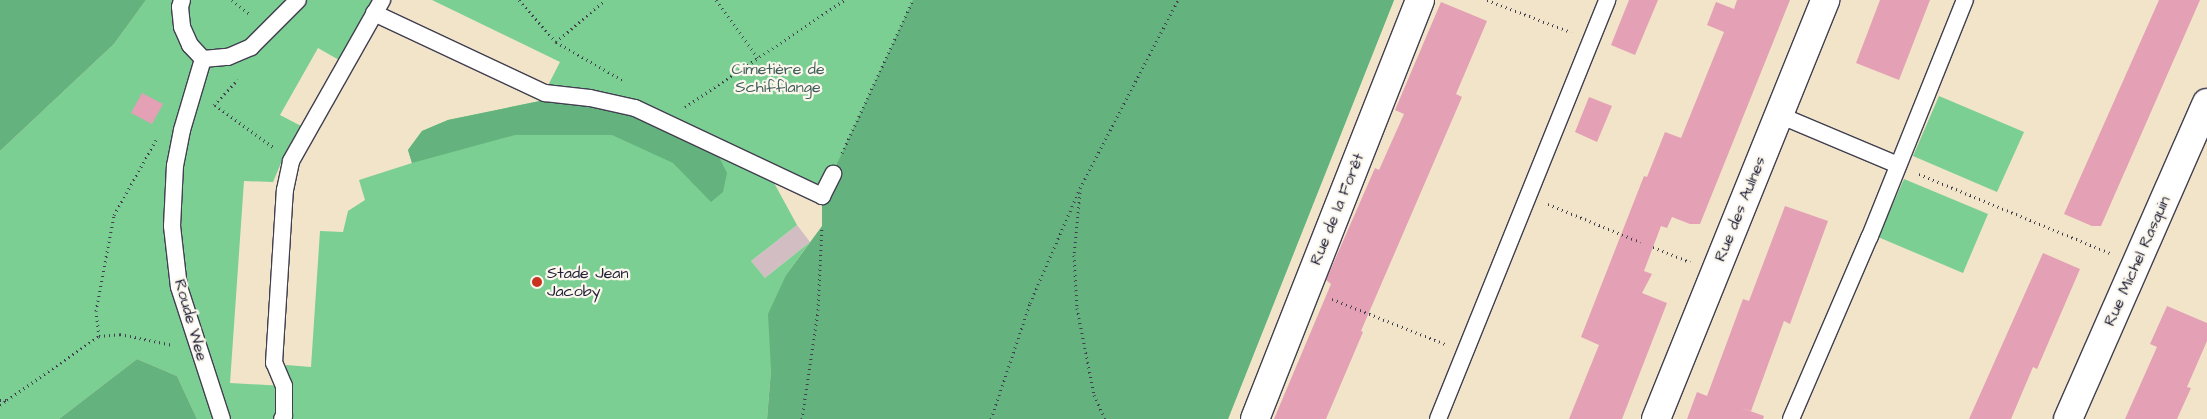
<!DOCTYPE html>
<html>
<head>
<meta charset="utf-8">
<style>
  body { margin:0 }
  #map { position:relative; width:2207px; height:419px; overflow:hidden; background:#f1e4c9; font-family:"Architects Daughter",sans-serif }
  div>[style] { position:absolute }
  [style*='--x'] { left:calc(var(--x)*1px); top:calc(var(--y)*1px); width:calc(var(--w)*1px); rotate:calc(var(--a)*1deg) }
  .industrial>* { inset:0; background:#d2bec2 }
  .green>* { inset:0; background:#7bcf93 }
  .forest>* { inset:0; background:#64b27d }
  .building>* { inset:0; background:#e4a0b4 }
  .path>* { height:3px; margin-top:-1.5px; transform-origin:0; background:repeating-linear-gradient(90deg,#413f50 0 1px,transparent 0 5px) }
  .roads { filter:drop-shadow(1px 0 #413f50) drop-shadow(-1px 0 #413f50) drop-shadow(0 1px #413f50) drop-shadow(0 -1px #413f50) }
  .service>* { height:16px; margin:-8px; padding:0 8px; transform-origin:8px; border-radius:8px; background:#fff }
  .minor>* { height:28px; margin:-14px; padding:0 14px; transform-origin:14px; border-radius:14px; background:#fff }
  .dots>* { width:14px; height:14px; translate:-50% -50%; box-sizing:border-box; border:2px solid #fbf7ec; border-radius:50% }
  span { translate:-50% -50%; white-space:nowrap; text-align:center; line-height:1.15; -webkit-text-stroke:4.5px #fbf7ec; paint-order:stroke }
  .park-label { font-size:16px; color:#415f5a }
  .street-label { font-size:16px; color:#22223b }
  .poi-label { font-size:16px; color:#22223b }
  .left { translate:0 -50%; text-align:left }
</style>
</head>
<body>
<div id="map">
  <div class="industrial">
    <i style="clip-path:polygon(797px 225px,810px 242px,765px 278px,751px 261px)"></i>
  </div>
  <div class="green">
    <i style="clip-path:polygon(146px 0,389px 0,346px 64px,318px 48px,280px 115px,303px 127px,284px 156px,273px 182px,244px 181px,230px 383px,284px 386px,286px 365px,311px 367px,320px 231px,343px 232px,348px 211px,365px 200px,359px 180px,412px 163px,408px 150px,422px 131px,448px 120px,540px 101px,560px 62px,432px 0,1394px 0,1228px 419px,822px 226px,822px 196px,767px 170px,797px 225px,751px 261px,765px 278px,810px 242px,786px 275px,771px 370px,767px 419px,197px 419px,177px 376px,137px 359px,59px 419px,0 419px,0 151px,114px 44px)"></i>
    <i style="clip-path:polygon(1939px 96px,2024px 132px,1997px 192px,1913px 156px)"></i>
    <i style="clip-path:polygon(1904px 179px,1988px 214px,1963px 273px,1878px 237px)"></i>
  </div>
  <div class="forest">
    <i style="clip-path:polygon(0 0,146px 0,114px 44px,0 151px)"></i>
    <i style="clip-path:polygon(913px 0,1394px 0,1228px 419px,767px 419px,771px 370px,768px 314px,786px 275px,822px 226px,822px 196px)"></i>
    <i style="clip-path:polygon(590px 98px,712px 143px,727px 173px,723px 192px,711px 202px,673px 163px,612px 135px,515px 135px,412px 163px,408px 150px,422px 131px,448px 120px,540px 101px)"></i>
    <i style="clip-path:polygon(137px 359px,177px 376px,197px 419px,59px 419px)"></i>
  </div>
  <div class="building">
    <i style="clip-path:polygon(1629px 0,1658px 0,1635px 55px,1611px 45px)"></i>
    <i style="clip-path:polygon(1737px 0,1790px 0,1700px 224px,1690px 224px,1672px 217px,1667px 228px,1661px 226px,1644px 271px,1652px 274px,1642px 293px,1667px 303px,1622px 419px,1569px 419px,1599px 345px,1581px 337px,1644px 176px,1647px 177px,1665px 132px,1681px 138px,1724px 32px,1707px 25px,1716px 2px,1734px 9px)"></i>
    <i style="clip-path:polygon(1880px 0,1930px 0,1899px 80px,1856px 63px)"></i>
    <i style="clip-path:polygon(2159px 0,2200px 0,2101px 226px,2092px 226px,2064px 214px)"></i>
    <i style="clip-path:polygon(1441px 2px,1487px 21px,1456px 94px,1462px 97px,1361px 331px,1363px 332px,1326px 419px,1274px 419px,1331px 284px,1326px 280px,1375px 168px,1379px 170px,1404px 114px,1395px 110px)"></i>
    <i style="clip-path:polygon(142px 93px,163px 104px,152px 124px,131px 113px)"></i>
    <i style="clip-path:polygon(1589px 97px,1612px 106px,1597px 142px,1575px 132px)"></i>
    <i style="clip-path:polygon(1785px 206px,1828px 221px,1790px 324px,1784px 321px,1751px 411px,1739px 407px,1764px 416px,1763px 419px,1687px 419px,1697px 392px,1707px 396px,1743px 299px,1749px 301px)"></i>
    <i style="clip-path:polygon(2043px 253px,2080px 269px,2037px 369px,2033px 367px,2011px 419px,1969px 419px)"></i>
    <i style="clip-path:polygon(2167px 306px,2207px 323px,2207px 341px,2187px 387px,2191px 388px,2177px 419px,2125px 419px,2157px 347px,2150px 344px)"></i>
  </div>
  <div class="path">
    <i style="--x:232;--y:0;--w:24;--a:38"></i>
    <i style="--x:519;--y:0;--w:56;--a:48.6"></i>
    <i style="--x:556;--y:42;--w:78;--a:29.8"></i>
    <i style="--x:716;--y:0;--w:72;--a:54.1"></i>
    <i style="--x:1487;--y:0;--w:90;--a:20.9"></i>
    <i style="--x:556;--y:42;--w:65;--a:-40.6"></i>
    <i style="--x:214;--y:105;--w:35;--a:-47"></i>
    <i style="--x:215;--y:105;--w:72;--a:35.9"></i>
    <i style="--x:685;--y:107;--w:192;--a:-33.9"></i>
    <i style="--x:842;--y:153;--w:169;--a:-65.1"></i>
    <i style="--x:1919;--y:174;--w:207;--a:22.5"></i>
    <i style="--x:1080;--y:192;--w:63;--a:95.4"></i>
    <i style="--x:1074;--y:255;--w:53;--a:86.8"></i>
    <i style="--x:1077;--y:308;--w:89;--a:78.9"></i>
    <i style="--x:1094;--y:395;--w:26;--a:65"></i>
    <i style="--x:1548;--y:204;--w:100;--a:22.4"></i>
    <i style="--x:1653;--y:247;--w:40;--a:22"></i>
    <i style="--x:1332;--y:299;--w:122;--a:21.7"></i>
    <i style="--x:99;--y:336;--w:25;--a:-97"></i>
    <i style="--x:96;--y:311;--w:98;--a:-79.4"></i>
    <i style="--x:114;--y:215;--w:86;--a:-60.8"></i>
    <i style="--x:0;--y:400;--w:7;--a:0"></i>
    <i style="--x:7;--y:400;--w:112;--a:-34.8"></i>
    <i style="--x:99;--y:336;--w:21;--a:-5"></i>
    <i style="--x:120;--y:334;--w:54;--a:11.7"></i>
    <i style="--x:0;--y:405;--w:7;--a:-34"></i>
    <i style="--x:802;--y:419;--w:110;--a:-81.6"></i>
    <i style="--x:818;--y:310;--w:84;--a:-87.3"></i>
    <i style="--x:991;--y:419;--w:122;--a:-71.4"></i>
    <i style="--x:1030;--y:303;--w:125;--a:-66.5"></i>
    <i style="--x:1080;--y:188;--w:212;--a:-62.5"></i>
  </div>
  <div class="roads">
    <div class="service">
      <i style="--x:182;--y:0;--w:7;--a:106"></i>
      <i style="--x:180;--y:7;--w:20;--a:84"></i>
      <i style="--x:182;--y:27;--w:20;--a:66"></i>
      <i style="--x:190;--y:45;--w:19;--a:47"></i>
      <i style="--x:374;--y:13;--w:189;--a:25.1"></i>
      <i style="--x:545;--y:93;--w:45;--a:6.3"></i>
      <i style="--x:590;--y:98;--w:46;--a:12.5"></i>
      <i style="--x:635;--y:108;--w:207;--a:25.2"></i>
      <i style="--x:822;--y:196;--w:25;--a:-63"></i>
      <i style="--x:203;--y:59;--w:74;--a:106.5"></i>
      <i style="--x:182;--y:130;--w:36;--a:101"></i>
      <i style="--x:175;--y:165;--w:61;--a:92.8"></i>
      <i style="--x:172;--y:226;--w:61;--a:83.5"></i>
      <i style="--x:179;--y:287;--w:139;--a:72"></i>
      <i style="--x:203;--y:59;--w:25;--a:-5"></i>
      <i style="--x:228;--y:57;--w:25;--a:-23"></i>
      <i style="--x:251;--y:47;--w:66;--a:-45"></i>
      <i style="--x:1779;--y:115;--w:129;--a:22.8"></i>
      <i style="--x:282;--y:419;--w:4;--a:-56"></i>
      <i style="--x:284;--y:416;--w:30;--a:-90"></i>
      <i style="--x:284;--y:386;--w:25;--a:-113"></i>
      <i style="--x:274;--y:363;--w:173;--a:-86.4"></i>
      <i style="--x:285;--y:190;--w:30;--a:-78"></i>
      <i style="--x:291;--y:161;--w:185;--a:-60.5"></i>
      <i style="--x:1438;--y:419;--w:452;--a:-68"></i>
      <i style="--x:1791;--y:419;--w:199;--a:-66.7"></i>
      <i style="--x:1870;--y:236;--w:254;--a:-68.1"></i>
    </div>
    <div class="minor">
      <i style="--x:1255;--y:419;--w:450;--a:-68.5"></i>
      <i style="--x:1656;--y:419;--w:452;--a:-68"></i>
      <i style="--x:2068;--y:419;--w:345;--a:-66.3"></i>
    </div>
  </div>
  <div class="dots">
    <i style="left:537px;top:282px;background:#c8321e"></i>
  </div>
  <div class="park-label">
    <span style="left:778px;top:78px">Cimetière de<br>Schifflange</span>
  </div>
  <div class="street-label">
    <span style="left:1337px;top:209px;rotate:-68deg">Rue de la Forêt</span>
    <span style="left:1740px;top:209px;rotate:-68deg">Rue des Aulnes</span>
    <span style="left:2137px;top:261px;rotate:-66deg">Rue Michel Rasquin</span>
    <span style="left:191px;top:320px;rotate:74deg">Roude Wee</span>
  </div>
  <div class="poi-label">
    <span class="left" style="left:547px;top:282px">Stade Jean<br>Jacoby</span>
  </div>
</div>
</body>
</html>
